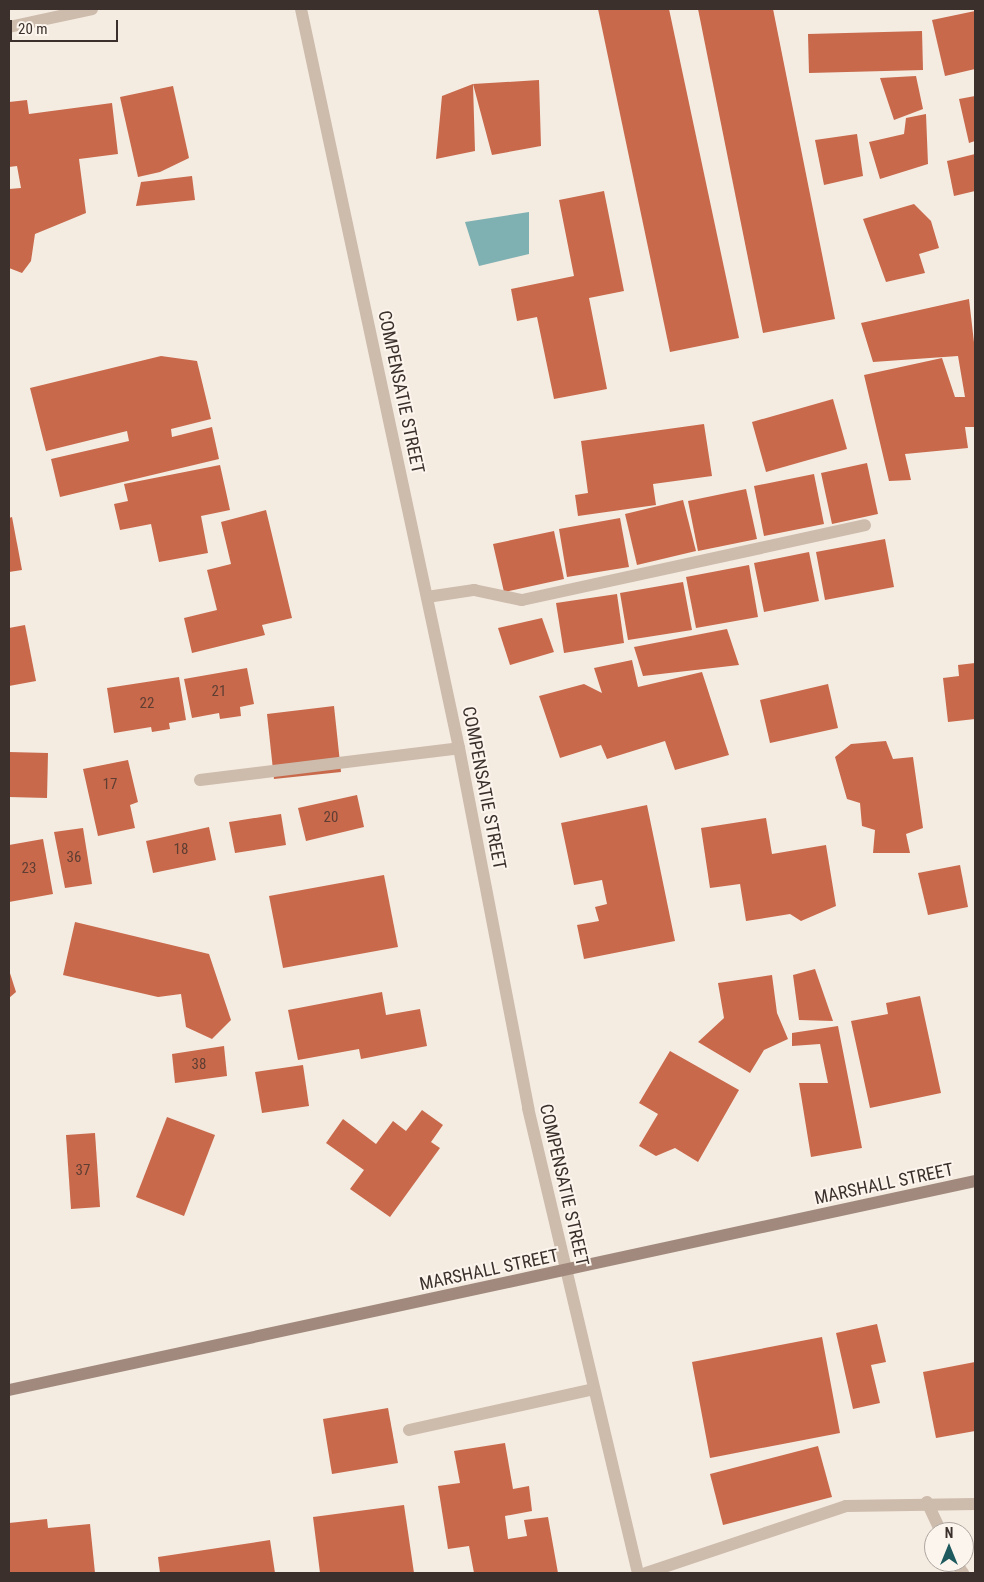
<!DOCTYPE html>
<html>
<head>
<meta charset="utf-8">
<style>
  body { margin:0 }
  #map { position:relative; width:984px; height:1582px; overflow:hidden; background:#f4ebe1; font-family:"Roboto Condensed",sans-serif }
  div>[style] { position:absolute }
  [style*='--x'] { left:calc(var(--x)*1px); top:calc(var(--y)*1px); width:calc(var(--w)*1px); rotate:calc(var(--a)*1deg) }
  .water>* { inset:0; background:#7fb0b2 }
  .building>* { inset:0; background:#c8694b }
  .lane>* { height:12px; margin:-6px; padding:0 6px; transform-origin:6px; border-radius:6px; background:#cdbbac }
  .street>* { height:12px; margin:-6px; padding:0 6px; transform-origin:6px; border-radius:6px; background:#cdbbac }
  .secondary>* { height:12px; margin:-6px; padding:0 6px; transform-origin:6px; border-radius:6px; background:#a18a7d }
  span { translate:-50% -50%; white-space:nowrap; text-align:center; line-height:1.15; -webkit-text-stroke:4px #fbf5ee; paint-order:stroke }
  .number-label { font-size:15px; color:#5e3e33 }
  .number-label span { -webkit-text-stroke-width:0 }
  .street-label { font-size:18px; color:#3b302b }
  .frame { position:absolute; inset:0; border:10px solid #3b302b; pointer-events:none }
  .north { position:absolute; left:924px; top:1522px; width:50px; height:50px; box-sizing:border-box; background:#fbf5ee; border:1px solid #aea6a0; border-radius:50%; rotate:0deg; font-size:14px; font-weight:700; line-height:20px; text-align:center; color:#3b302b }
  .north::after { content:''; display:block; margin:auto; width:18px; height:22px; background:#1f5a5e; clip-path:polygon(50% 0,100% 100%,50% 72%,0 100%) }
  .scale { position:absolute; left:10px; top:20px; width:108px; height:22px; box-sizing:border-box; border:2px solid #3b302b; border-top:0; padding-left:6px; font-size:15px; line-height:18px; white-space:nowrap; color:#3b302b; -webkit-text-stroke:4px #fbf5ee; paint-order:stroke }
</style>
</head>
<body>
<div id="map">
  <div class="water">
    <i style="clip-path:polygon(529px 212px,529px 254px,479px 266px,465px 222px)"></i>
  </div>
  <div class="building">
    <i style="clip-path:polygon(598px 9px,669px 9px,739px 338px,670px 352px)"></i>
    <i style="clip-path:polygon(698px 9px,773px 9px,835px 319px,763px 333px)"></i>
    <i style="clip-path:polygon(975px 11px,975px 69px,945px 76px,932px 20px)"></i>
    <i style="clip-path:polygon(922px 31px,923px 70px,809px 73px,808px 34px)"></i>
    <i style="clip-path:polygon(916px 76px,923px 109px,894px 120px,880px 78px)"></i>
    <i style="clip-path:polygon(539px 80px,541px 146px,492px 155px,473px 84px,475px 151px,436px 159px,442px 96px,473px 84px)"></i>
    <i style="clip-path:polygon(173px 86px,189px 158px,160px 172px,138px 177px,120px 97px)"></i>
    <i style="clip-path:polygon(975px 96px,975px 141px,969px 143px,959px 99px)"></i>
    <i style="clip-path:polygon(27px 100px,29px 114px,112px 103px,118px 154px,79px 159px,86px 213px,35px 234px,31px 261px,22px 273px,9px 268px,9px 189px,21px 188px,17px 166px,9px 167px,9px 102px)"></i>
    <i style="clip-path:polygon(926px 114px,928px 164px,880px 179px,869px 142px,904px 134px,906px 118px)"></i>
    <i style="clip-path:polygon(857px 134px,863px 176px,824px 185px,815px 140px)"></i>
    <i style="clip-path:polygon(975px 154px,975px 191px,954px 196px,947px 161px)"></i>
    <i style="clip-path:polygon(192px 176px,195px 200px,136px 206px,141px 182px)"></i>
    <i style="clip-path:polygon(604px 191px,624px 291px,589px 298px,607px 389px,554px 399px,537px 317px,517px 321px,511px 289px,574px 276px,559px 200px)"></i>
    <i style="clip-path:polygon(914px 204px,931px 221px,939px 248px,919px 254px,925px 273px,886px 282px,863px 219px)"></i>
    <i style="clip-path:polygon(969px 299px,975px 351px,975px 427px,965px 427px,968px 448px,905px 454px,911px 480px,889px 481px,864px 375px,942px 358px,955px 397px,965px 397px,958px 356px,873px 362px,861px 323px)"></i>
    <i style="clip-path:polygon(161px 356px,197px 361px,211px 419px,171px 429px,172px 437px,212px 427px,219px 459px,60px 497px,51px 459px,129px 441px,127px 431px,46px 451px,30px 388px)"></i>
    <i style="clip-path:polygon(833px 399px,847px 449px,766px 472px,752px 422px)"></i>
    <i style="clip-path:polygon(704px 424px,712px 476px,653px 484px,656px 505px,578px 516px,575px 495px,588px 493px,581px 441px)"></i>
    <i style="clip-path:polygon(867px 463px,878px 514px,832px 524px,821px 473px)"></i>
    <i style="clip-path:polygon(220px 465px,230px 510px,201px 516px,208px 553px,159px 562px,151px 524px,120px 530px,114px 504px,128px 501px,124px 484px)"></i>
    <i style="clip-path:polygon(814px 474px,824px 524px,764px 536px,754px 486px)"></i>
    <i style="clip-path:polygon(746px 489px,757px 539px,698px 551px,688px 501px)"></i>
    <i style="clip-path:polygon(683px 500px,696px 551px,637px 565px,625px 514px)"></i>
    <i style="clip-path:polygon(266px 510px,292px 618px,262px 625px,265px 635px,192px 653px,184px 618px,217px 610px,207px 570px,231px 564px,221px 522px)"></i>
    <i style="clip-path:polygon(12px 517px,22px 570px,9px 572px,9px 518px)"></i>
    <i style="clip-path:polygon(620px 518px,629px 567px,567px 577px,559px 529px)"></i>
    <i style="clip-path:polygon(554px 531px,564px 579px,504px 592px,493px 544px)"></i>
    <i style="clip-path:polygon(885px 539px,894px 587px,825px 600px,816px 552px)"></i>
    <i style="clip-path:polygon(809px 552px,819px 601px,764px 612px,754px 563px)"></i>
    <i style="clip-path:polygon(749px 565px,758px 617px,696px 628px,686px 577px)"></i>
    <i style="clip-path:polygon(683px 582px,692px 630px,628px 640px,620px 593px)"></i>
    <i style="clip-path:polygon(617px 594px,624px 643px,564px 653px,556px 603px)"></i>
    <i style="clip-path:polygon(542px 618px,554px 652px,510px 665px,498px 628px)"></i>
    <i style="clip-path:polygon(25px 625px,36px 681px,9px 686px,9px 628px)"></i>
    <i style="clip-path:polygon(727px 629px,739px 665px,643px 676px,634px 647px)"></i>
    <i style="clip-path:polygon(632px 660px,638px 687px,702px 672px,729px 755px,675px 770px,665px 741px,607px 759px,601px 745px,560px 758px,539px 696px,584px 684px,602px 693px,594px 668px)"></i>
    <i style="clip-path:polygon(975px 663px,975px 719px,948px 722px,943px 678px,959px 676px,958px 665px)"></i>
    <i style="clip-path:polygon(247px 668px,254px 704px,240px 707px,241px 716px,220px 719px,219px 713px,192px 718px,184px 679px)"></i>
    <i style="clip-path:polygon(179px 677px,186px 720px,169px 723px,170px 729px,152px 732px,151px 727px,114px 733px,107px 688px)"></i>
    <i style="clip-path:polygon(828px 684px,838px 728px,770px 743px,760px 700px)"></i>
    <i style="clip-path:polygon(334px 706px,341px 772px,274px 779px,267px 714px)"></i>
    <i style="clip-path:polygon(886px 741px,893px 759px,913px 757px,923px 828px,906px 834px,910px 853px,873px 853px,875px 830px,862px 826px,860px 803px,847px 799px,835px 757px,851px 744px)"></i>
    <i style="clip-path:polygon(9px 752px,48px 753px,47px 798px,9px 797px)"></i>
    <i style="clip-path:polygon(128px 760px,138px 802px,130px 805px,135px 828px,98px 836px,83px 769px)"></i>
    <i style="clip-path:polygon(357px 795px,364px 827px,306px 841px,298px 808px)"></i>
    <i style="clip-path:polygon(647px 805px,675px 941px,584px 959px,577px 925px,599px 921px,595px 907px,607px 904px,602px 880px,574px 885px,561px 823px)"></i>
    <i style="clip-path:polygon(281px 814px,286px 845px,235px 853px,229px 822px)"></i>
    <i style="clip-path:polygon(766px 818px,772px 854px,826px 845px,836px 906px,801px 921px,790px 914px,746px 921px,740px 884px,710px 888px,701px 828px)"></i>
    <i style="clip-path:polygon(209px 827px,216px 860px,153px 873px,146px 841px)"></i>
    <i style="clip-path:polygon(83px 828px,92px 884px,65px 888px,54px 832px)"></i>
    <i style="clip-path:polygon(43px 839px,53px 894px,9px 902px,9px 845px)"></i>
    <i style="clip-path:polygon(960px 865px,968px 907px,928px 915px,918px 873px)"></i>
    <i style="clip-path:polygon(384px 875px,398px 947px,283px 968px,269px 896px)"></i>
    <i style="clip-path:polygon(75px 922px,209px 954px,231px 1020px,212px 1039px,186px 1027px,181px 994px,158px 997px,63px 975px)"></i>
    <i style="clip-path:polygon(815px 969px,833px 1021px,799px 1020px,793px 975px)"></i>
    <i style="clip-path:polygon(9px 970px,16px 992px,9px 998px)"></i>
    <i style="clip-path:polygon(772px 975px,777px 1013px,788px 1039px,764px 1050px,750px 1073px,698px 1042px,724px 1018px,718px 983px)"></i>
    <i style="clip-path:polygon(382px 992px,386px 1015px,420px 1009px,427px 1046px,361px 1059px,359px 1049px,298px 1060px,288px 1010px)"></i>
    <i style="clip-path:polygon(920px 996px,941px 1093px,870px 1108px,851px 1021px,888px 1014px,886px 1003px)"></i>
    <i style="clip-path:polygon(838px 1026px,862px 1148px,811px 1157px,799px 1083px,828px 1083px,820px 1044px,792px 1046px,792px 1033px)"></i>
    <i style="clip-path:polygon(224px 1046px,227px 1076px,175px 1083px,172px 1054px)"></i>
    <i style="clip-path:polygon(670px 1051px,739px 1090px,698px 1162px,675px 1148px,656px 1156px,639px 1146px,658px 1114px,639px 1103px)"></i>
    <i style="clip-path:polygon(303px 1065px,309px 1106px,262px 1113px,255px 1072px)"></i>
    <i style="clip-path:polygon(422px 1110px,443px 1125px,431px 1142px,440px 1148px,390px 1217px,350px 1189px,364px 1170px,326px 1143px,343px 1119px,376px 1144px,393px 1121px,406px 1131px)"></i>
    <i style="clip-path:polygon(167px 1117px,215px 1135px,184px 1216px,136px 1197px)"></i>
    <i style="clip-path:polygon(95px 1133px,100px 1207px,71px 1209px,66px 1135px)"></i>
    <i style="clip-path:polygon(877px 1324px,886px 1362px,871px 1365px,880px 1403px,853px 1409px,836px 1333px)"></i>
    <i style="clip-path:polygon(822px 1337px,840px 1433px,710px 1458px,692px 1362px)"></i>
    <i style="clip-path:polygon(975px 1362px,975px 1431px,936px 1438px,923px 1372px)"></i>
    <i style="clip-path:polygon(388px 1408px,398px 1463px,332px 1474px,323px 1419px)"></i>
    <i style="clip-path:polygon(505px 1443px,513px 1489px,529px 1486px,532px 1511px,505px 1516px,508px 1539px,527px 1536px,524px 1520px,548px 1517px,558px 1573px,474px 1573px,469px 1546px,448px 1549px,438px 1486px,460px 1483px,454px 1451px)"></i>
    <i style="clip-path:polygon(818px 1446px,832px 1497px,723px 1525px,710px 1474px)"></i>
    <i style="clip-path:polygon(404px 1505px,414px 1573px,320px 1573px,313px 1517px)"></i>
    <i style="clip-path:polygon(47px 1519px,48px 1528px,90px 1524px,95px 1573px,9px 1573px,9px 1523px)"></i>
    <i style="clip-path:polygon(270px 1540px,275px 1573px,160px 1573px,158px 1557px)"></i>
  </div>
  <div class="lane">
    <i style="--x:427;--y:597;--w:48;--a:-8.5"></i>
    <i style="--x:474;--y:590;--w:49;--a:11.8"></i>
    <i style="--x:522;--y:600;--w:351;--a:-12.3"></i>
    <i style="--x:200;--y:780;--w:261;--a:-7"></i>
    <i style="--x:409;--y:1430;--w:189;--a:-12.5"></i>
    <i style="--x:927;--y:1502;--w:33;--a:65"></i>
    <i style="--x:955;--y:1562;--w:14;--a:54"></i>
    <i style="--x:646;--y:1573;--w:211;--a:-18.5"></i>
    <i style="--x:846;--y:1506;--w:129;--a:-0.9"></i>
  </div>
  <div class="street">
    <i style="--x:301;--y:9;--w:756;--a:77.93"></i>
    <i style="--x:459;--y:748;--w:367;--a:79.1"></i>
    <i style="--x:528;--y:1108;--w:478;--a:76.7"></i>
    <i style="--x:9;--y:27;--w:85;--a:-12.2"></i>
  </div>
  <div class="secondary">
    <i style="--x:9;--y:1390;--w:988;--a:-12.21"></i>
  </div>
  <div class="number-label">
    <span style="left:219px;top:692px">21</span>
    <span style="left:147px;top:704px">22</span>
    <span style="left:110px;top:785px">17</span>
    <span style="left:331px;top:818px">20</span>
    <span style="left:181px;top:850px">18</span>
    <span style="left:74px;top:858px">36</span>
    <span style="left:29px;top:869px">23</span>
    <span style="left:199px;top:1065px">38</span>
    <span style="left:83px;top:1171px">37</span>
  </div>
  <div class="street-label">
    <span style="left:401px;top:392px;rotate:78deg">COMPENSATIE STREET</span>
    <span style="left:484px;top:788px;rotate:79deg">COMPENSATIE STREET</span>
    <span style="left:884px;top:1184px;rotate:-12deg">MARSHALL STREET</span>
    <span style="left:564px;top:1185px;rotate:77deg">COMPENSATIE STREET</span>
    <span style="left:489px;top:1270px;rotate:-12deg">MARSHALL STREET</span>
  </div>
  <div class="frame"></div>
  <div class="north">N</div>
  <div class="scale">20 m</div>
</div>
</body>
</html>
